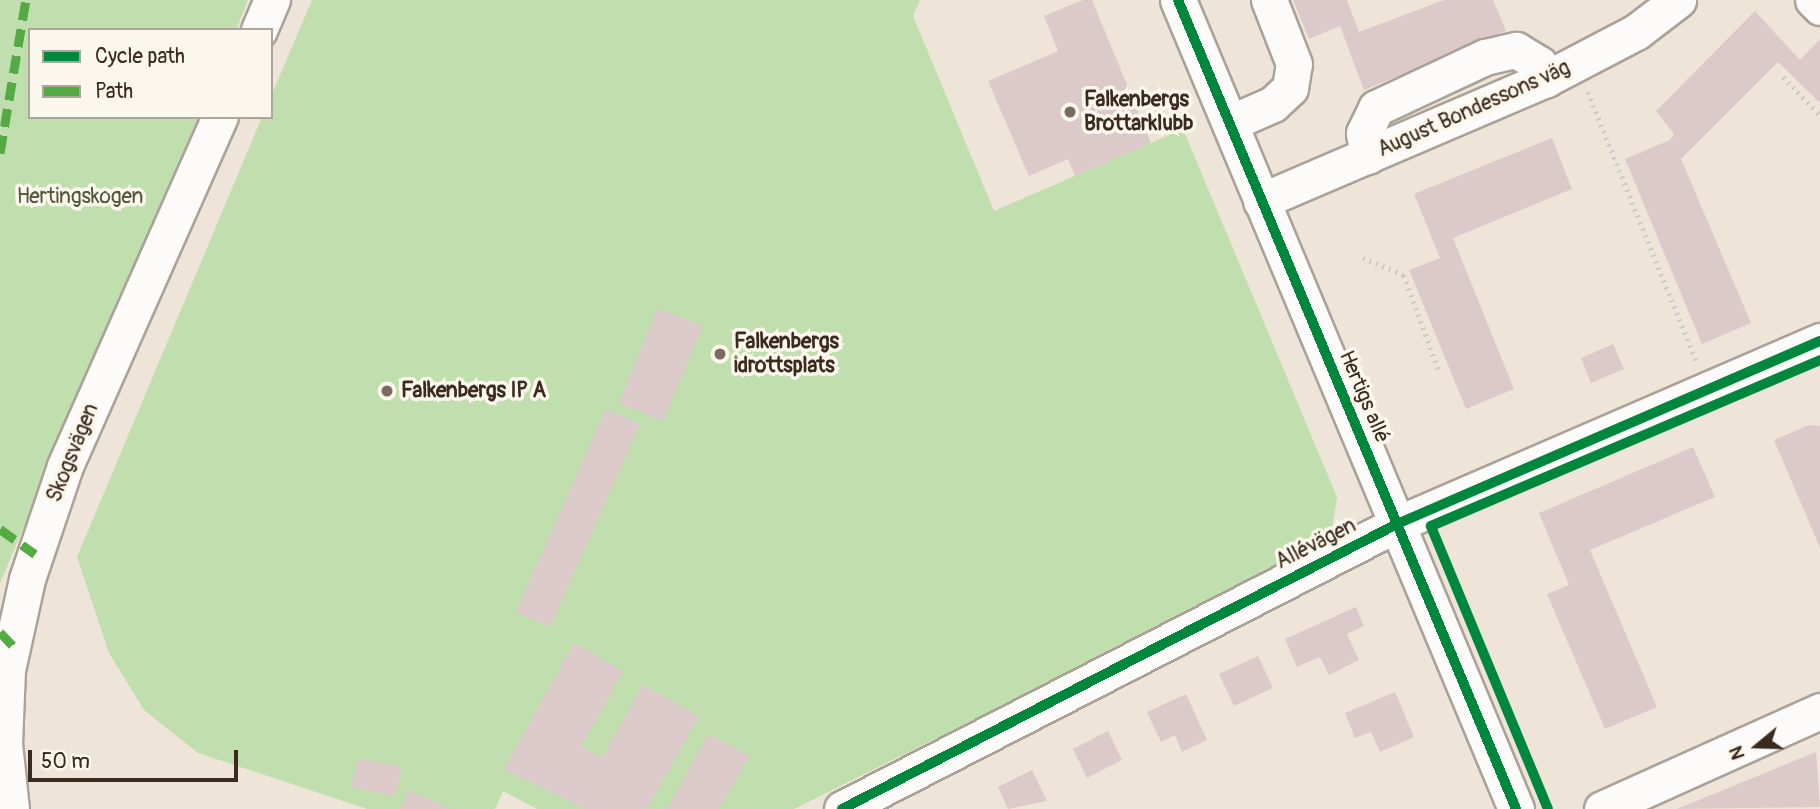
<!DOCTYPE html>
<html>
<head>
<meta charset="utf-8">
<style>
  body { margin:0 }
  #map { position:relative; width:1820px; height:809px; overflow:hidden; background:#eee5d8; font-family:Pangolin,sans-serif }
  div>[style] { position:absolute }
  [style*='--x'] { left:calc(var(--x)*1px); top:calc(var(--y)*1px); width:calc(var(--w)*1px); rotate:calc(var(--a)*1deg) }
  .green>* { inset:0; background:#c1deae }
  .building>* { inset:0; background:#dbcac9 }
  .path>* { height:4.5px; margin-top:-2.25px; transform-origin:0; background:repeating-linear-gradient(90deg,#cdc9c5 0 2px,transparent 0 7px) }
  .roads { filter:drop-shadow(2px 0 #aaa299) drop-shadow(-2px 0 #aaa299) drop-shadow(0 2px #aaa299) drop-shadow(0 -2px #aaa299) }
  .minor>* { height:35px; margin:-17.5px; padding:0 17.5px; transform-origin:17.5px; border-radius:17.5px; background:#fcfbf9 }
  .quiet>* { height:9px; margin-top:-4.5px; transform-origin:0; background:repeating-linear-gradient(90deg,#55ab43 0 18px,transparent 0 27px) }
  .cycleway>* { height:10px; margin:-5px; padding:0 5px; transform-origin:5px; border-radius:5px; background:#00873e }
  .dots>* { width:19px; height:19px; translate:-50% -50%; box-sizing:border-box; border:4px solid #fbf7ec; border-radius:50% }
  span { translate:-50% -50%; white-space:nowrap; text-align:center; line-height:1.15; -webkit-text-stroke:7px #fbf7ec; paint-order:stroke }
  .poi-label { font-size:21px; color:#3b2a1e; font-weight:700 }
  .left { translate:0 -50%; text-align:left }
  .street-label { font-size:21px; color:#3b2a1e }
  .park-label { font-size:21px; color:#53563a }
  .legend { position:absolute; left:28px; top:28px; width:245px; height:91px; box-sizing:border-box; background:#fbf7ec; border:2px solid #aea59a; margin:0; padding:9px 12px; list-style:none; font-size:21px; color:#3b2a1e }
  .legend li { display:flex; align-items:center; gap:14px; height:35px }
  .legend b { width:35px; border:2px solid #aea59a }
  .north { position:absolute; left:1722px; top:711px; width:70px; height:70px; -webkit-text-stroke:5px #fbf7ec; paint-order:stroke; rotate:251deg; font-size:19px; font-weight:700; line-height:28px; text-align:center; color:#3b2a1e }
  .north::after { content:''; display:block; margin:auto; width:24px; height:32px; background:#3b2a1e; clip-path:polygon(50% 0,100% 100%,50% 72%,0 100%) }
  .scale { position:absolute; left:28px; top:750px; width:210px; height:32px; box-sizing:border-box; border:4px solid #3b2a1e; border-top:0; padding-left:9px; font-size:21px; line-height:24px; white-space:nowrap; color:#3b2a1e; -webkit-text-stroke:5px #fbf7ec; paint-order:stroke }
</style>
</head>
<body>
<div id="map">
  <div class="green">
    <i style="clip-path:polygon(0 0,248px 0,236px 30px,30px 30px,30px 117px,198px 117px,0 583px)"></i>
    <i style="clip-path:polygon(312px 0,920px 0,913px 16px,994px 211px,1183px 129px,1337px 497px,1330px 543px,794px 809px,537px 809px,503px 791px,495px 809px,367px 809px,198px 753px,144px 710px,109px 653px,77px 557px,262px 117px,271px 117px,271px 96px)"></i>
  </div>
  <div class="building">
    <i style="clip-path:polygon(1083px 0,1092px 0,1151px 143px,1075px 176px,1068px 159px,1029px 176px,988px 81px,1058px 51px,1044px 16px)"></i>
    <i style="clip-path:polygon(1293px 0,1347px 0,1359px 32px,1444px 0,1493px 0,1506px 31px,1364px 90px,1340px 26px,1309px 39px)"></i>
    <i style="clip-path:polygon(1755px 11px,1800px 60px,1820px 39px,1820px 103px,1778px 62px,1681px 159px,1751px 323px,1702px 344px,1625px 159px,1670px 140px,1674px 134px,1656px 111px)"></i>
    <i style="clip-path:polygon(1552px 138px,1572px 189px,1453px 238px,1514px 389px,1466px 409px,1409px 270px,1440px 258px,1414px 194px)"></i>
    <i style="clip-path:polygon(658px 308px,703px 326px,663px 421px,619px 403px)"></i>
    <i style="clip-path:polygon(1613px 344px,1624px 369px,1591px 383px,1581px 358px)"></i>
    <i style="clip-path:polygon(606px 409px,640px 424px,550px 627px,516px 612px)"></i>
    <i style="clip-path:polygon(1809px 425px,1820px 426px,1820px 548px,1774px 440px)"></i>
    <i style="clip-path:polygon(1693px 447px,1715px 497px,1590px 550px,1657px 707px,1605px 729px,1547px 594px,1569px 585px,1539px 513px)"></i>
    <i style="clip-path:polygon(1356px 607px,1364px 626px,1347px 634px,1359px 660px,1329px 675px,1320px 657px,1297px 667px,1285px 639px)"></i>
    <i style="clip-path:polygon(574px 643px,623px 671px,581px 747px,602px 758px,643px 685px,699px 716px,647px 809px,585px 809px,504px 769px)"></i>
    <i style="clip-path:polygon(1258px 656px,1273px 688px,1234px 706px,1219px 674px)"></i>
    <i style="clip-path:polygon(1395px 692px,1414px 737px,1380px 752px,1371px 732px,1355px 738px,1345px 713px)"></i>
    <i style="clip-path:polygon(1186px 694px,1207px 740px,1182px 752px,1175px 735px,1161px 742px,1147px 712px)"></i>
    <i style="clip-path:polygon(1108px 731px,1122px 760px,1087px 778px,1073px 749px)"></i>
    <i style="clip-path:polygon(708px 734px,749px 756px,719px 809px,667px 809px)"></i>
    <i style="clip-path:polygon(1816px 752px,1820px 807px,1677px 809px)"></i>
    <i style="clip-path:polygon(358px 758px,402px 767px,395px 796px,351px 787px)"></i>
    <i style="clip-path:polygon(1032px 770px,1047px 801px,1008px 809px,998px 787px)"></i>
    <i style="clip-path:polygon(409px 790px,451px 809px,400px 809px)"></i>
  </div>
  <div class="path">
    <i style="--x:1783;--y:77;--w:53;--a:45.8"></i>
    <i style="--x:1588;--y:92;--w:289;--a:68.1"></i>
    <i style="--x:1363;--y:258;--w:44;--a:22.5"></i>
    <i style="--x:1404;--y:275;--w:105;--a:70"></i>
  </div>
  <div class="roads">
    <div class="minor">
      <i style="--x:1178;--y:0;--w:877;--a:67.32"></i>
      <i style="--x:1813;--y:0;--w:10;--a:45"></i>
      <i style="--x:259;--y:30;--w:33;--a:-67"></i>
      <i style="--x:1230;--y:123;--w:47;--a:-23.8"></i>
      <i style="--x:1273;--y:104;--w:23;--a:-43"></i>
      <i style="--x:1290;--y:88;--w:24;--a:-81"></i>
      <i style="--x:1294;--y:64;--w:69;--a:-111.3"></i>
      <i style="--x:1368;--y:156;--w:23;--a:-100"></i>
      <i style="--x:1364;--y:133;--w:28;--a:-64"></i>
      <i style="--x:1376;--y:108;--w:120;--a:-25.1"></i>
      <i style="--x:1485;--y:57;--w:32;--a:-13"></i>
      <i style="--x:1516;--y:50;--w:27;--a:31"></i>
      <i style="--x:1539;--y:64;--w:17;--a:65"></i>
      <i style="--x:1261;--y:201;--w:310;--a:-23.2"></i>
      <i style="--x:1546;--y:79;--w:102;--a:-27.6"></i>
      <i style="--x:1636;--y:32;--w:53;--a:-37.3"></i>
      <i style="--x:11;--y:809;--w:65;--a:-96.1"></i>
      <i style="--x:4;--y:744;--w:74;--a:-87.7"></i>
      <i style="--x:7;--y:670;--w:93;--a:-77.6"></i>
      <i style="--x:27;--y:579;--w:119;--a:-71.4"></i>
      <i style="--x:65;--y:466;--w:382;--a:-66.1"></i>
      <i style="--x:842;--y:809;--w:624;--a:-27.18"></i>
      <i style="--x:1397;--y:524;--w:461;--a:-23.4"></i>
      <i style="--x:1602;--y:809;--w:239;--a:-24.2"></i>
    </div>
  </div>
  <div class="quiet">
    <i style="--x:0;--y:153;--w:155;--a:-80.4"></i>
    <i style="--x:0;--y:529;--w:43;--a:35.5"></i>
    <i style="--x:0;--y:632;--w:19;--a:47"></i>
  </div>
  <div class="cycleway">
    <i style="--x:1178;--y:0;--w:877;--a:67.32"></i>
    <i style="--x:842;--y:809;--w:624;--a:-27.18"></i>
    <i style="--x:1397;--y:524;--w:461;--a:-23.4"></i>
    <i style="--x:1548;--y:809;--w:306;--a:-112.5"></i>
    <i style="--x:1431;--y:526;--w:423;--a:-23.1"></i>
  </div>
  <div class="dots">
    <i style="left:1070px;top:112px;background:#7a6b5f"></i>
    <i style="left:720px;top:354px;background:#7a6b5f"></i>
    <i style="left:387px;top:391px;background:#7a6b5f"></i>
  </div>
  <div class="poi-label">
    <span class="left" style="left:1084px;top:112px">Falkenbergs<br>Brottarklubb</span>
    <span class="left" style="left:734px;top:354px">Falkenbergs<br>idrottsplats</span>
    <span class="left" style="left:401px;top:391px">Falkenbergs IP A</span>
  </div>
  <div class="street-label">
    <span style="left:1474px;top:109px;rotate:-24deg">August Bondessons väg</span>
    <span style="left:1364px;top:397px;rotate:67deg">Hertigs allé</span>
    <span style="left:73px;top:453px;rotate:-68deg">Skogsvägen</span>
    <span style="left:1316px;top:544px;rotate:-27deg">Allévägen</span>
  </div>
  <div class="park-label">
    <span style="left:80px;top:197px">Hertingskogen</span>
  </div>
  <ul class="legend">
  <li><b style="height:9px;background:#00873e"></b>Cycle path</li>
  <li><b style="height:9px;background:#55ab43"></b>Path</li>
  </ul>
  <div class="north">N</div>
  <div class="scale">50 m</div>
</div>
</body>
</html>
